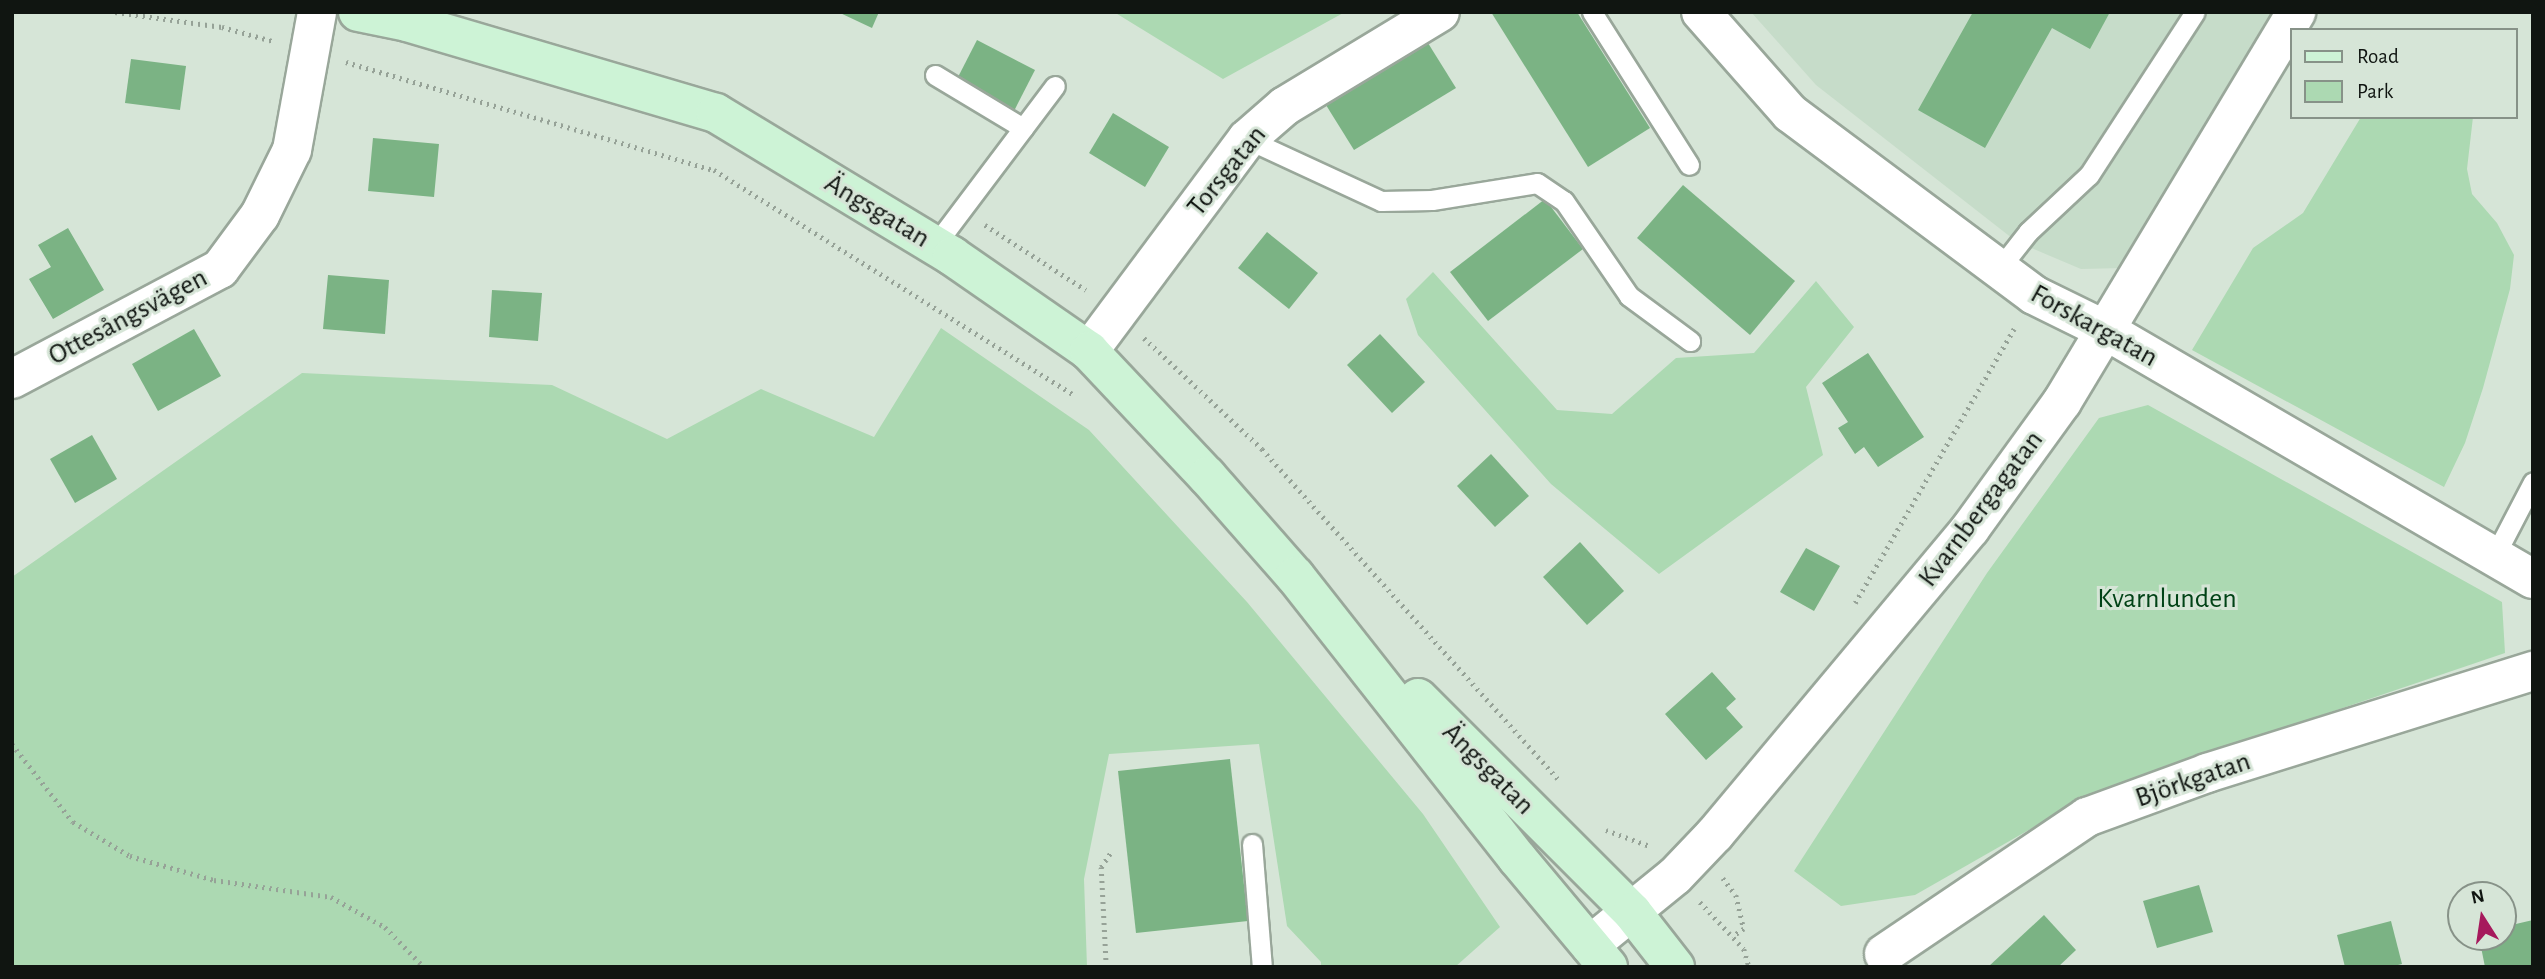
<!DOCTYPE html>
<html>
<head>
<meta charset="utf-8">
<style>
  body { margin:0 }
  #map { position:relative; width:2545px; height:979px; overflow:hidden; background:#d6e5d7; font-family:"Alegreya Sans",sans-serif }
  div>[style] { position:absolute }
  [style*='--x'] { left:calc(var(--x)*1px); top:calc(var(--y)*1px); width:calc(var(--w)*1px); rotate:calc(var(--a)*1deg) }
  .built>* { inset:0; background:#c6dcc9 }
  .green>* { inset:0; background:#acd9b2 }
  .building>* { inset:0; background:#7bb384 }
  .path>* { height:4.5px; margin-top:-2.25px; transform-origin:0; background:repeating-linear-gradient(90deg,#96a297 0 2px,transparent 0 7px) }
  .roads { filter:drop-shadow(2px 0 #99a79a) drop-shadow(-2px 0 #99a79a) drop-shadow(0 2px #99a79a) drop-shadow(0 -2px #99a79a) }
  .service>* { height:19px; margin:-9.5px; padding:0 9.5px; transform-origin:9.5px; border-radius:9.5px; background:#fff }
  .minor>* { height:38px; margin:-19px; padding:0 19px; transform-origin:19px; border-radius:19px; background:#fff }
  .secondary>* { height:38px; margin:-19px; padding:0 19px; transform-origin:19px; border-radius:19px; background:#cdf3d6 }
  span { translate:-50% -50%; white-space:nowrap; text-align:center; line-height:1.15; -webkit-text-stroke:6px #d6e5d7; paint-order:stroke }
  .street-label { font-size:28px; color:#101511 }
  .park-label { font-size:28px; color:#004216 }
  .frame { position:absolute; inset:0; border:14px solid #101511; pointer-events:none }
  .legend { position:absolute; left:2290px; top:28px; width:228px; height:91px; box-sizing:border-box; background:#d6e5d7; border:2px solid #879288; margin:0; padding:9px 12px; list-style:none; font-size:21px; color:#101511 }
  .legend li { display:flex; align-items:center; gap:14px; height:35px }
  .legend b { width:35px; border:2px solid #879288 }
  .north { position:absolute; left:2447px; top:881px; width:70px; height:70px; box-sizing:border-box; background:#d6e5d7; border:2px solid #879288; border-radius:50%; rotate:348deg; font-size:19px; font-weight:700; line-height:28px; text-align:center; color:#101511 }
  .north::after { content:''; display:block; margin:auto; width:24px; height:32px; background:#a6195c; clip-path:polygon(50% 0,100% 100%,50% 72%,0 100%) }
</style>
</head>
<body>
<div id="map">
  <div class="built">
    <i style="clip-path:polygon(1751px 12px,2278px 12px,2123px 268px,2081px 269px,2017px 242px,1816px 85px)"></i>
  </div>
  <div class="green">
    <i style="clip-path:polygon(1114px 12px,1345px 12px,1223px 79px)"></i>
    <i style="clip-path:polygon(2361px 117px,2473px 117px,2467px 169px,2472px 194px,2497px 223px,2514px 255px,2510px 289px,2483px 388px,2465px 443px,2444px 487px,2192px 350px,2253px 248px,2303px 213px)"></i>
    <i style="clip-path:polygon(1433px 272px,1557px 410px,1612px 414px,1676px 358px,1754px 353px,1816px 281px,1854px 327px,1806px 387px,1823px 455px,1659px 574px,1551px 484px,1418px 335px,1406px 299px)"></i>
    <i style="clip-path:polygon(941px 328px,1089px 430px,1247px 602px,1423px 814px,1500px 927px,1455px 967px,1321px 967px,1321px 962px,1287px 926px,1259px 744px,1109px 754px,1084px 879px,1087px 967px,12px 967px,12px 577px,302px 373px,552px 385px,667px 439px,761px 389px,874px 437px)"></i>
    <i style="clip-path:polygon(2148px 405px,2502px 602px,2505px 653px,2095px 792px,1915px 895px,1841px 906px,1794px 871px,1987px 573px,2099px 418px)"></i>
  </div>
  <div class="building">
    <i style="clip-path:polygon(838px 12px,879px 12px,872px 28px)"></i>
    <i style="clip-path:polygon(1491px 12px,1577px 12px,1650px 128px,1588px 167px)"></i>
    <i style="clip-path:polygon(1973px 12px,2110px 12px,2090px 49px,2052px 28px,1985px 148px,1918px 110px)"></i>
    <i style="clip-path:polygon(1423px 35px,1456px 88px,1354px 150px,1321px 97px)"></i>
    <i style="clip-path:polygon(977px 40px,1035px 70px,1014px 111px,956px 81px)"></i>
    <i style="clip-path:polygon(131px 59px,186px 66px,180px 110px,125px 103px)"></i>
    <i style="clip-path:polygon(1113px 113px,1169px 147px,1145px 187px,1089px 153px)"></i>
    <i style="clip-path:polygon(373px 138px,439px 144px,434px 197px,368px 191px)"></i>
    <i style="clip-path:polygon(1683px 185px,1795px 281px,1750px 335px,1637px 238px)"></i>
    <i style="clip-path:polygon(1545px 199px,1583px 249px,1488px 321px,1450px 272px)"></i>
    <i style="clip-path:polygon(68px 228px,104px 290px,53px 319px,29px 279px,51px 267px,38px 245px)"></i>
    <i style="clip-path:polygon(1267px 232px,1318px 273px,1289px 309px,1238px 268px)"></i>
    <i style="clip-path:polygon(328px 275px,389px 280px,385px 334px,323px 329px)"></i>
    <i style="clip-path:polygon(492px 290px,542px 293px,538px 341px,489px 337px)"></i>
    <i style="clip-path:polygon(194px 329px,221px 376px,158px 411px,132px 364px)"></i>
    <i style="clip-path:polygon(1380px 334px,1425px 382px,1392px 413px,1347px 365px)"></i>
    <i style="clip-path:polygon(1868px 353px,1924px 437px,1878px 467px,1864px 447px,1855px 454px,1838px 428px,1848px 422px,1822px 383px)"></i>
    <i style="clip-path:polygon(92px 435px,117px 479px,75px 503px,50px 459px)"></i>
    <i style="clip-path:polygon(1491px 454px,1529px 496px,1495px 527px,1457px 486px)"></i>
    <i style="clip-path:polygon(1580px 542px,1624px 591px,1587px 625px,1543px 577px)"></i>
    <i style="clip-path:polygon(1806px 548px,1840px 566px,1814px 611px,1780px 592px)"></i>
    <i style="clip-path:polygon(1712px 672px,1736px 699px,1726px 708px,1743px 727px,1706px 760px,1665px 714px)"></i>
    <i style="clip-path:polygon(1230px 759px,1248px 921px,1136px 933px,1118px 771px)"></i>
    <i style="clip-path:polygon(2199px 885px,2213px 932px,2157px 948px,2143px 901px)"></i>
    <i style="clip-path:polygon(2044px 915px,2076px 950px,2058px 967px,1988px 967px)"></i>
    <i style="clip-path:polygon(2533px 920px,2533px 967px,2485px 967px,2479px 937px,2503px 937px,2503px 927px)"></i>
    <i style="clip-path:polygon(2391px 921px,2402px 964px,2390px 967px,2345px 967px,2337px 935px)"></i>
  </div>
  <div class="path">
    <i style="--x:115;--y:12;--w:108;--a:8"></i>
    <i style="--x:222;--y:27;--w:53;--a:15.4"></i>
    <i style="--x:346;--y:62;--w:384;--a:16.4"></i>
    <i style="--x:714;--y:170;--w:426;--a:32"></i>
    <i style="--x:985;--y:225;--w:120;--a:32.8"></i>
    <i style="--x:1144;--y:338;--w:162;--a:43.2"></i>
    <i style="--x:1262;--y:449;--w:445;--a:48.1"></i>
    <i style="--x:1855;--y:603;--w:317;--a:-59.9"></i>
    <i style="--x:12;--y:744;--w:99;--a:52"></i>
    <i style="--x:73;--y:822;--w:66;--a:30.8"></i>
    <i style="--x:130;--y:856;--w:87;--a:15.9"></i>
    <i style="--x:214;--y:880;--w:118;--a:8.3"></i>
    <i style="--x:331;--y:897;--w:62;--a:29.1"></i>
    <i style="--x:385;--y:927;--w:56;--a:45.7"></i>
    <i style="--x:1606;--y:830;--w:47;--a:20"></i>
    <i style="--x:1723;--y:878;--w:21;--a:53"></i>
    <i style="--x:1736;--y:895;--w:35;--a:77"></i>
    <i style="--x:1744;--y:929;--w:14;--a:146"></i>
    <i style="--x:1700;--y:902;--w:64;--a:46.9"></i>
    <i style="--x:1744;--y:949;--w:19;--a:74"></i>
    <i style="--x:1106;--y:967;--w:100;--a:-92.9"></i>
    <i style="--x:1101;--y:867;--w:18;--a:-56"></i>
  </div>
  <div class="roads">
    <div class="service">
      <i style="--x:1592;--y:12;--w:181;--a:57.6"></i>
      <i style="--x:935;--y:75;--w:103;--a:31.1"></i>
      <i style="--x:1247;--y:139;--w:148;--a:24.8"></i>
      <i style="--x:1381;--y:201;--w:51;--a:-1.1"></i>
      <i style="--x:1432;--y:200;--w:106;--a:-9.2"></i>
      <i style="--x:1537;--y:183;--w:32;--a:34"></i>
      <i style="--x:1564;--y:201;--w:115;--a:55.6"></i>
      <i style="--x:1629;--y:296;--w:76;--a:36.4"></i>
      <i style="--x:935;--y:245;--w:199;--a:-53"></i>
      <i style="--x:1999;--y:269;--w:47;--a:-51.9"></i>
      <i style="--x:2028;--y:232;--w:83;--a:-43.1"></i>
      <i style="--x:2089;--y:175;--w:194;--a:-57"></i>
      <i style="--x:2495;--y:555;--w:82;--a:-62.5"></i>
      <i style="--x:1252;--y:844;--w:123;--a:85.4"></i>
    </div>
    <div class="minor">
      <i style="--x:1701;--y:12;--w:135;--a:48.6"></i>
      <i style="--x:1790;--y:113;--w:304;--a:36.7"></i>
      <i style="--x:2034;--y:295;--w:79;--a:26.2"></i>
      <i style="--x:2105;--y:330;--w:495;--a:30.2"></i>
      <i style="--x:1089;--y:351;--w:264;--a:-53.3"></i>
      <i style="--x:1247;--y:139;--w:50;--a:-41"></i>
      <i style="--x:1285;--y:106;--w:181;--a:-31.2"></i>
      <i style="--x:12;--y:379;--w:235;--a:-27.9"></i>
      <i style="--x:220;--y:269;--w:67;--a:-53.5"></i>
      <i style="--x:260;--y:215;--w:72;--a:-63.8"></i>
      <i style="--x:292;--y:150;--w:140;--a:-79.7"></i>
      <i style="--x:1590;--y:945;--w:109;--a:-39.1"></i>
      <i style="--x:1675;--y:876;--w:58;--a:-46.4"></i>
      <i style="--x:1715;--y:834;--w:398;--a:-50.1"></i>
      <i style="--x:1970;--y:529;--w:157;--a:-54.1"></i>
      <i style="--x:2062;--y:402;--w:455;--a:-59"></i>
      <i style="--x:1884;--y:954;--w:245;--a:-34"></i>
      <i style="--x:2087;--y:817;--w:128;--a:-20.1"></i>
      <i style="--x:2207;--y:773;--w:342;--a:-17.4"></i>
    </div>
    <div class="secondary">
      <i style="--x:358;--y:12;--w:50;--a:11.5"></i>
      <i style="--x:407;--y:22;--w:322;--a:16.4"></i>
      <i style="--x:716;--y:113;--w:276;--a:31.2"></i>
      <i style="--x:952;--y:256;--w:167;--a:34.7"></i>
      <i style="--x:1089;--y:351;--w:172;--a:46.7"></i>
      <i style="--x:1207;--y:476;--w:133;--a:48.7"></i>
      <i style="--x:1295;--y:576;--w:359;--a:51.8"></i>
      <i style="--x:1517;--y:858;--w:142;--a:50.1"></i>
      <i style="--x:1418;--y:698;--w:303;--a:45"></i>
      <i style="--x:1632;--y:912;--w:70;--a:52"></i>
    </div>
  </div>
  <div class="street-label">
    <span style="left:1227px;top:171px;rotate:-51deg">Torsgatan</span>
    <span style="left:877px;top:211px;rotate:31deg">Ängsgatan</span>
    <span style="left:128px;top:317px;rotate:-28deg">Ottesångsvägen</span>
    <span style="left:2094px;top:326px;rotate:29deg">Forskargatan</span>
    <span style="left:1981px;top:509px;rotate:-53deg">Kvarnbergagatan</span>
    <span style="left:1488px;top:769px;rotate:45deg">Ängsgatan</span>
    <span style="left:2193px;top:780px;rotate:-19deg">Björkgatan</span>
  </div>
  <div class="park-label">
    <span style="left:2167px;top:599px">Kvarnlunden</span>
  </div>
  <div class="frame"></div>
  <ul class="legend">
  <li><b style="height:9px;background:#cdf3d6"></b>Road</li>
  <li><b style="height:19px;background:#acd9b2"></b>Park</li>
  </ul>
  <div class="north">N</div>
</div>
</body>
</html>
